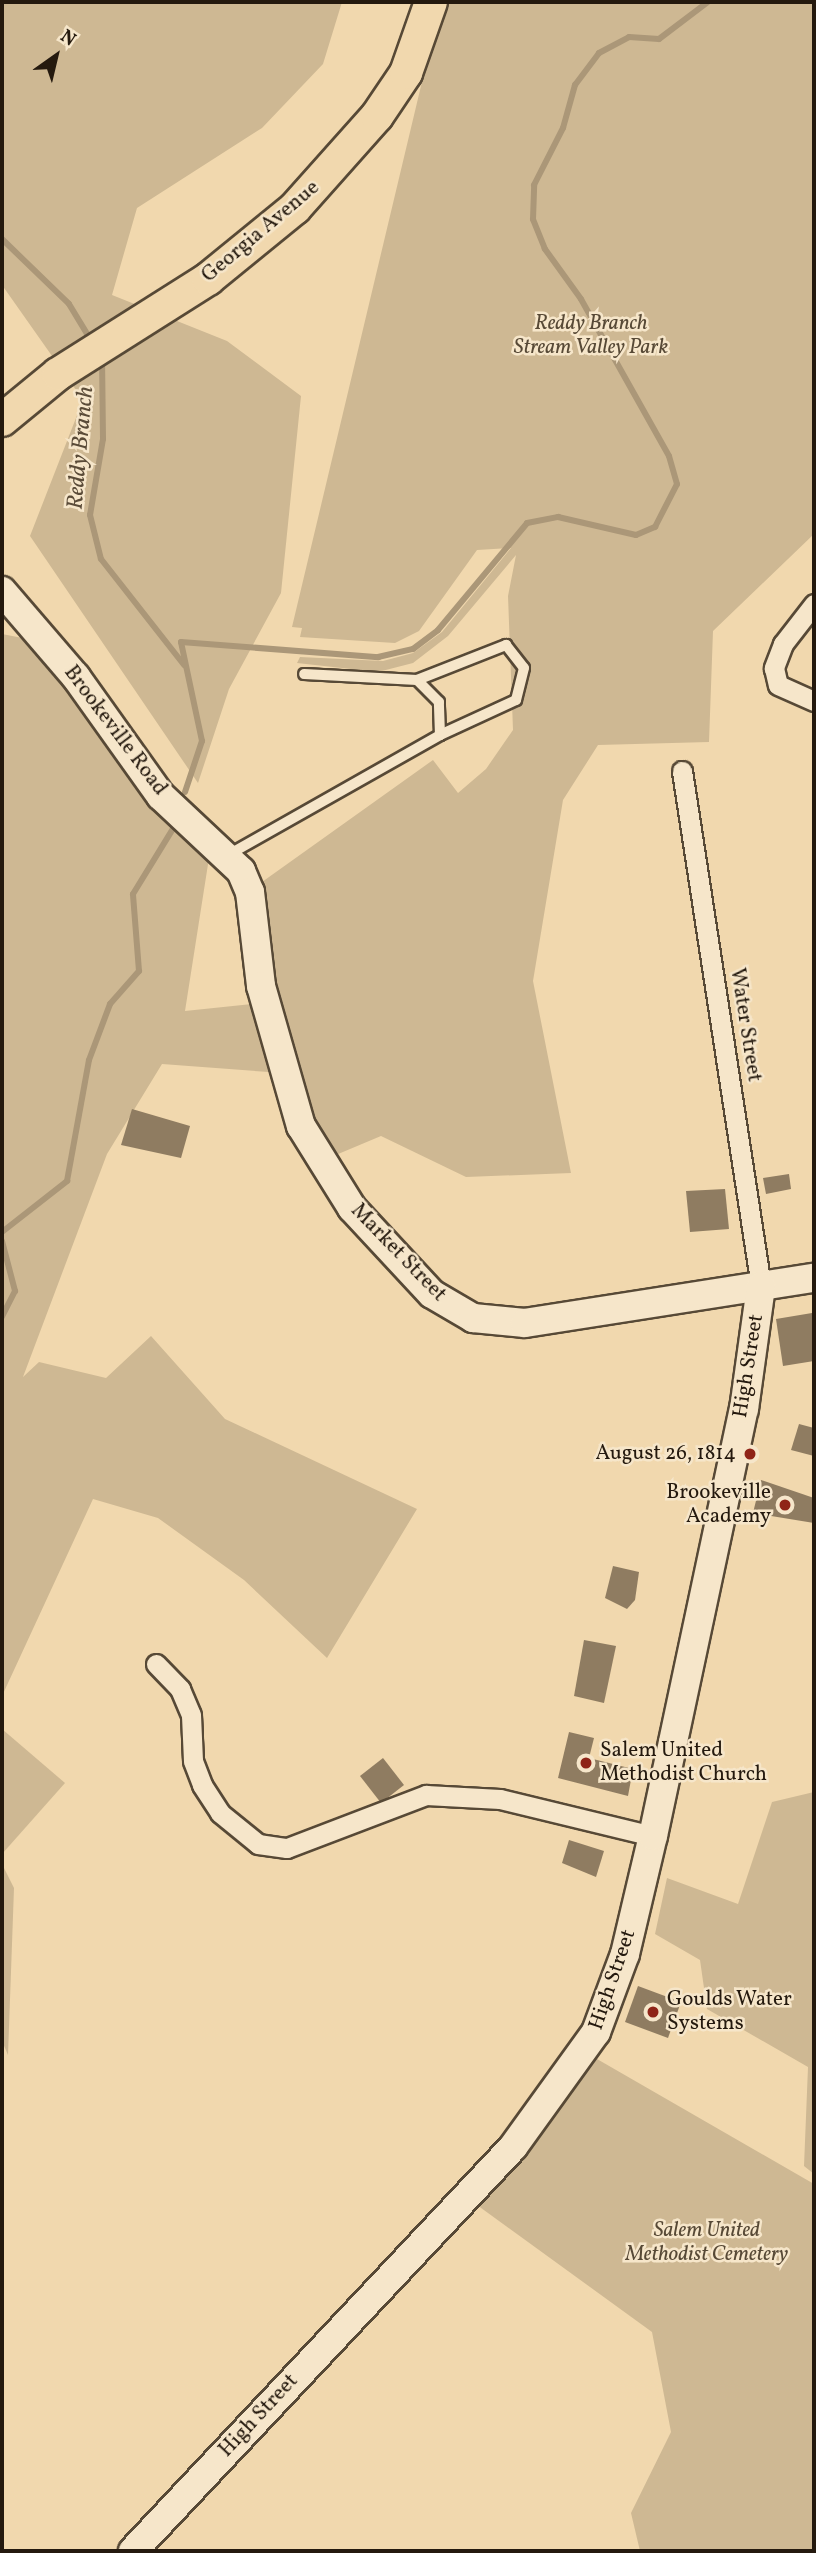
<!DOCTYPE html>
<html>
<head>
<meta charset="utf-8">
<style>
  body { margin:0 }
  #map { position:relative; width:816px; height:2553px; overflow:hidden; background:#f1d8ae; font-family:Vollkorn,serif }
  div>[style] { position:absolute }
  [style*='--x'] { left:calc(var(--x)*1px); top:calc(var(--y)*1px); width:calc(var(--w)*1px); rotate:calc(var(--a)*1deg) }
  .green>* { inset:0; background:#ceb893 }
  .stream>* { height:6px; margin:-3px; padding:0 3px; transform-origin:3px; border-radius:3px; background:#ab9778 }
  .building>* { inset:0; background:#8f7c61 }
  .roads { filter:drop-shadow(2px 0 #574936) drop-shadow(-2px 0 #574936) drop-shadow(0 2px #574936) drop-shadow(0 -2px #574936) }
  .service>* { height:10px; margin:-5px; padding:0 5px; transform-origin:5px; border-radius:5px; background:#f6e6ca }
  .minor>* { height:19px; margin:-9.5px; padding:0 9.5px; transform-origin:9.5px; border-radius:9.5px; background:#f6e6ca }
  .secondary>* { height:28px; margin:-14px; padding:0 14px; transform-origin:14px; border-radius:14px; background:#f6e6ca }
  .primary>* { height:32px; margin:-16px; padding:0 16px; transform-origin:16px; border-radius:16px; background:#f1d8ae }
  .dots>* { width:19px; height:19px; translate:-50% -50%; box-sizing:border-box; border:4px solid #f6e6ca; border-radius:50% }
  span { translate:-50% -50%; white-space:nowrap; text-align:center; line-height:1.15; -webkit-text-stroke:5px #f6e6ca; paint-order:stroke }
  .street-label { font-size:21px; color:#24190e }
  .park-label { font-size:21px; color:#574936; font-style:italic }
  .poi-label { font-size:21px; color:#24190e }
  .right { translate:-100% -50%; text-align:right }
  .left { translate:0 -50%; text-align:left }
  .water-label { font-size:23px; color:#5a4b38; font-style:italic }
  .frame { position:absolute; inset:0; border:4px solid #24190e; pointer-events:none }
  .north { position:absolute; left:21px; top:21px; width:70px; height:70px; -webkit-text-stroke:5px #f6e6ca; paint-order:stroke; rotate:34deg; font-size:19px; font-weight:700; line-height:28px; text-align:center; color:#24190e }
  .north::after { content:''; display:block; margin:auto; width:24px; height:32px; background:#24190e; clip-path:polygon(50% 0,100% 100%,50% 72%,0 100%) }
</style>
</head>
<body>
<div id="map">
  <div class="green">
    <i style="clip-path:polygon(2px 2px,342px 2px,323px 64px,262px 128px,137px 208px,112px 295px,227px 341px,301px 396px,281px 593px,229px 689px,198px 783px,30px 536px,83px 400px,2px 285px)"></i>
    <i style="clip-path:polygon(441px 2px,814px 2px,814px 534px,713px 631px,709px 742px,598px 745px,563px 800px,533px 981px,571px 1173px,466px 1177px,381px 1136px,331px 1157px,313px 1125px,272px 982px,262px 904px,262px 882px,433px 760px,458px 793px,486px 769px,513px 730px,508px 596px,516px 555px,448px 636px,413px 663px,378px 672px,297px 663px,300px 657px,383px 661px,413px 653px,442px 632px,511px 548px,477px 550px,419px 631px,395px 643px,300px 637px,302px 628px,292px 627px)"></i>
    <i style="clip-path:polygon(2px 634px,58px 645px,192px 810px,214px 826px,185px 1011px,252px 1004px,269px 1072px,162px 1064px,107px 1154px,23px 1377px,39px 1362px,106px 1378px,151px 1336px,225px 1419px,417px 1509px,327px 1658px,244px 1580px,158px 1518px,93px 1499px,2px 1696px)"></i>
    <i style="clip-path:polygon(2px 1729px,65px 1783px,2px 1854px)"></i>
    <i style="clip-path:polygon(814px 1792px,814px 2174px,804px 2166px,808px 2067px,707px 2009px,700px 1960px,655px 1934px,667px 1878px,738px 1904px,772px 1802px)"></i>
    <i style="clip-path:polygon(2px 1864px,14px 1888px,8px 2055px,2px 2041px)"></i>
    <i style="clip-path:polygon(597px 2059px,814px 2184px,814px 2551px,640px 2551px,631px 2513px,671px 2432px,652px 2332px,477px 2205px)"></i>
  </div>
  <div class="stream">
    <i style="--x:2;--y:239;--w:93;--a:44.1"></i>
    <i style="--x:69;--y:304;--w:44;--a:58.8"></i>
    <i style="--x:102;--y:357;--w:82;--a:89.3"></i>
    <i style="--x:103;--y:439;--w:77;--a:99.7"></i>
    <i style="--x:90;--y:515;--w:45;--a:76"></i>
    <i style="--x:101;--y:559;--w:135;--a:51.9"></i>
    <i style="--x:185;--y:792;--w:54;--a:-71.6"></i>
    <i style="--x:202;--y:741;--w:101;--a:-102"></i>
    <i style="--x:181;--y:642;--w:198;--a:4.4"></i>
    <i style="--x:378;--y:657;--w:36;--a:-13"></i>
    <i style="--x:413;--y:649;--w:31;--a:-37"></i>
    <i style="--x:438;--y:630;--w:139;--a:-50.2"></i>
    <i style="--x:527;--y:523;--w:32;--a:-11"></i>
    <i style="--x:558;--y:517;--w:80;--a:13"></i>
    <i style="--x:636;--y:535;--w:21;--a:-23"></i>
    <i style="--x:655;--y:527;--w:48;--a:-62.9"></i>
    <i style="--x:677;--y:484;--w:29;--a:-106"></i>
    <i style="--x:669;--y:456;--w:180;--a:-119.3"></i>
    <i style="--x:581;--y:299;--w:62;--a:-125.8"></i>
    <i style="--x:545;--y:249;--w:32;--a:-112"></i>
    <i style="--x:533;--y:219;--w:34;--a:-88"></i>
    <i style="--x:534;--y:185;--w:64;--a:-63"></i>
    <i style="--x:563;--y:128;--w:45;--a:-74.4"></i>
    <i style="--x:575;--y:85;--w:40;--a:-53"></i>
    <i style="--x:599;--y:53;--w:34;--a:-28"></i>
    <i style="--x:629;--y:37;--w:30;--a:4"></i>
    <i style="--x:659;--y:39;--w:61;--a:-37.1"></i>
    <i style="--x:2;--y:1232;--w:83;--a:-38.1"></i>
    <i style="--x:67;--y:1181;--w:123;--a:-79.7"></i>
    <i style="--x:89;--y:1060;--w:60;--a:-69.4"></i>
    <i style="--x:110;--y:1004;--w:44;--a:-48.7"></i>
    <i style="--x:139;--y:971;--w:77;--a:-94.5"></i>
    <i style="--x:133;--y:894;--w:79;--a:-58.5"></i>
    <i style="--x:2;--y:1241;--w:52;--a:75.4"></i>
    <i style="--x:15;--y:1291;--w:29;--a:117"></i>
  </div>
  <div class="building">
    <i style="clip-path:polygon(132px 1109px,190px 1126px,181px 1158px,121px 1145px)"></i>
    <i style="clip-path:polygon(789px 1174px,791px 1189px,766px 1194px,763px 1178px)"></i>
    <i style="clip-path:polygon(725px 1189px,729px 1229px,690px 1232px,686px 1191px)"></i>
    <i style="clip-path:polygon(812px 1313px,814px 1361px,783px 1366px,776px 1319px)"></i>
    <i style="clip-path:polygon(799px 1424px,814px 1428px,814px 1456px,791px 1450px)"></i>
    <i style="clip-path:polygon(761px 1480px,814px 1498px,814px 1523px,753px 1513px)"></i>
    <i style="clip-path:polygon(613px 1566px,639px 1572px,635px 1600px,627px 1609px,605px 1598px)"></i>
    <i style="clip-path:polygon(584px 1640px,616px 1646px,604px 1703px,574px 1696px)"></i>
    <i style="clip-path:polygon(569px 1732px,594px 1738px,589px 1758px,633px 1769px,628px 1796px,558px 1778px)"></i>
    <i style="clip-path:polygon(383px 1758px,404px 1785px,381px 1803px,360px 1776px)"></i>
    <i style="clip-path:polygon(569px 1840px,604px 1851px,596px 1877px,562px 1863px)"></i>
    <i style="clip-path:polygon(638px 1986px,681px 2002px,668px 2038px,625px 2022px)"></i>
  </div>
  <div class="roads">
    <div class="service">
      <i style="--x:417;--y:680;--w:96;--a:-21.5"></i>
      <i style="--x:506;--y:645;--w:29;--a:52"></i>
      <i style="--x:524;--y:668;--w:33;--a:104"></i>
      <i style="--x:516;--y:700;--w:84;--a:155.3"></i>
      <i style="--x:228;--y:855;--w:244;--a:-29.5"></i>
      <i style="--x:440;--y:735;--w:33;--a:-92"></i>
      <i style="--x:439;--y:702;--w:31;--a:-135"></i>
      <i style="--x:417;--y:680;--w:113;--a:-177"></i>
    </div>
    <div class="minor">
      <i style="--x:814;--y:604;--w:51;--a:127.8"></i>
      <i style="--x:783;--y:644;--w:26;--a:111"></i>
      <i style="--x:774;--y:668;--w:17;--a:77"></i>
      <i style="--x:778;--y:685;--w:39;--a:24"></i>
      <i style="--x:682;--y:771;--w:521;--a:81.28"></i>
      <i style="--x:156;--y:1664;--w:35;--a:46"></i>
      <i style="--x:180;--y:1689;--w:28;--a:67"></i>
      <i style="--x:191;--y:1715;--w:46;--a:87.5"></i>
      <i style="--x:193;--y:1761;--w:26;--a:69"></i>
      <i style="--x:202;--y:1785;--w:33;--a:57"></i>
      <i style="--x:220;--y:1813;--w:49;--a:39.2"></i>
      <i style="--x:258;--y:1844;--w:29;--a:8"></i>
      <i style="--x:287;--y:1848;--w:149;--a:-20.9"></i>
      <i style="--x:426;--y:1795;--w:74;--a:3.1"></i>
      <i style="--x:500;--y:1799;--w:157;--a:13.6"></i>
    </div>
    <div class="secondary">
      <i style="--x:2;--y:591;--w:113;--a:49.3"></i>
      <i style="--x:76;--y:677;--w:146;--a:54.5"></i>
      <i style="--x:161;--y:796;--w:110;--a:43.2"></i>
      <i style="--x:241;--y:871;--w:23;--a:67"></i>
      <i style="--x:250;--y:892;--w:95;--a:83.3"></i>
      <i style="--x:261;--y:986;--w:146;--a:74.1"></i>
      <i style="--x:301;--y:1126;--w:97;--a:58.1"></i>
      <i style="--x:352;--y:1208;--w:117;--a:47.1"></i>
      <i style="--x:432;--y:1294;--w:48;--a:30.3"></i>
      <i style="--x:473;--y:1318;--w:52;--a:5.5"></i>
      <i style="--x:525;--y:1323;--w:292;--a:-8.9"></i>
      <i style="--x:133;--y:2551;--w:555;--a:-46.75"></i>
      <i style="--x:513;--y:2147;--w:142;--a:-54.2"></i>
      <i style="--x:596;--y:2032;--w:83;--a:-69.6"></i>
      <i style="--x:625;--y:1954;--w:121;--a:-76.7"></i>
      <i style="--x:653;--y:1836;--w:437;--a:-78"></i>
      <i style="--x:744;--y:1409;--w:124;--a:-82.1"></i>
    </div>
    <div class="primary">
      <i style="--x:2;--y:420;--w:72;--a:-39.4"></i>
      <i style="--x:58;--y:374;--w:178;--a:-32.3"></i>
      <i style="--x:208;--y:279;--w:112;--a:-39.2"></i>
      <i style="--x:295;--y:208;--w:123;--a:-48.3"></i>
      <i style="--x:377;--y:116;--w:52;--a:-56"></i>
      <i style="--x:406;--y:73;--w:75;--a:-70.6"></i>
    </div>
  </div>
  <div class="dots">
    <i style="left:750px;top:1454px;background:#8f2418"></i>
    <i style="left:785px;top:1505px;background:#8f2418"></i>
    <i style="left:586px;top:1763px;background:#8f2418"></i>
    <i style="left:653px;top:2012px;background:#8f2418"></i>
  </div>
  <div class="street-label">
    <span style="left:261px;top:232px;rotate:-40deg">Georgia Avenue</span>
    <span style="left:115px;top:731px;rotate:53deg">Brookeville Road</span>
    <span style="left:745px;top:1025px;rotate:81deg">Water Street</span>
    <span style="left:398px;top:1253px;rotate:46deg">Market Street</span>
    <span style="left:749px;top:1366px;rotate:-81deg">High Street</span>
    <span style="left:613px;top:1980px;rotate:-71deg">High Street</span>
    <span style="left:259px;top:2416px;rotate:-47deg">High Street</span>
  </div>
  <div class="park-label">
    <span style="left:591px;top:336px">Reddy Branch<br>Stream Valley Park</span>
    <span style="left:707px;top:2243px">Salem United<br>Methodist Cemetery</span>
  </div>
  <div class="poi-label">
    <span class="right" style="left:736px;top:1454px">August 26, 1814</span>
    <span class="right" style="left:771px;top:1505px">Brookeville<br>Academy</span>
    <span class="left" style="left:600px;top:1763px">Salem United<br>Methodist Church</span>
    <span class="left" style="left:667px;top:2012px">Goulds Water<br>Systems</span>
  </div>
  <div class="water-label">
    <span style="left:81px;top:448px;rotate:-85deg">Reddy Branch</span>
  </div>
  <div class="frame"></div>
  <div class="north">N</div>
</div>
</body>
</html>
